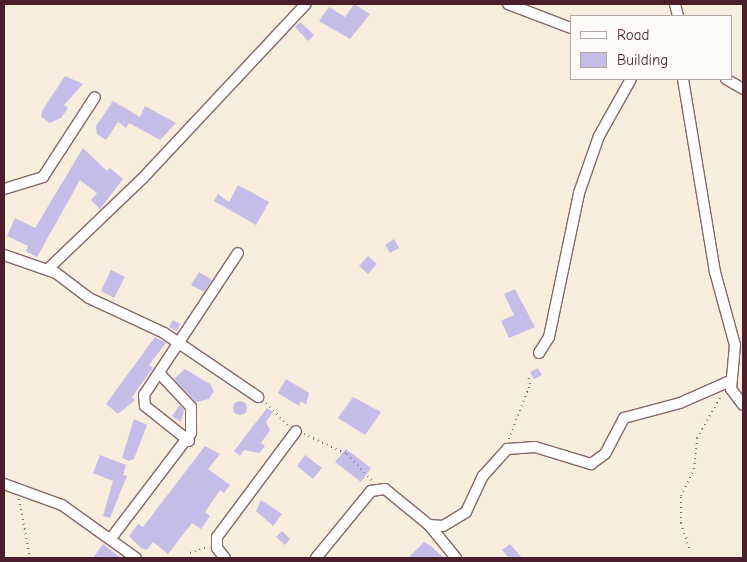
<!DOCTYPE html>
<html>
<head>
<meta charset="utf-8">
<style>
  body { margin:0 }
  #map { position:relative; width:747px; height:562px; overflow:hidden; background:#f9eede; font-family:"Comic Neue",sans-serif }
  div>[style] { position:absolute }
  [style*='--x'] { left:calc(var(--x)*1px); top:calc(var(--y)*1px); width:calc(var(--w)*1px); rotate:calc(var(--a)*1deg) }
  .building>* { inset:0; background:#c3bde8 }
  .round { border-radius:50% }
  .path>* { height:2px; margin-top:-1px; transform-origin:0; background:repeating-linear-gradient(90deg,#87676a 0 1px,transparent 0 5px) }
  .roads { filter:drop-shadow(1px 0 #87676a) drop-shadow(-1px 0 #87676a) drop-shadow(0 1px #87676a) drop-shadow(0 -1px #87676a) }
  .minor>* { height:10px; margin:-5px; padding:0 5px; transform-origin:5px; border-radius:5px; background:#fff }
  span { translate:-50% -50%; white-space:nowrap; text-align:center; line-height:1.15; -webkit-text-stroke:5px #fdfcf7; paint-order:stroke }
  .frame { position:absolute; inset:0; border:5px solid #4a1f2b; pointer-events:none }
  .legend { position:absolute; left:570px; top:15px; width:162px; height:65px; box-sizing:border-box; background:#fdfcf7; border:1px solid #b5a4a5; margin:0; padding:6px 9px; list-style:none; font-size:15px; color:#4a1f2b }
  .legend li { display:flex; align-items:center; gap:10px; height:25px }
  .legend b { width:25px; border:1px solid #b5a4a5 }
</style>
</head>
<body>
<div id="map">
  <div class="building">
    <i style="clip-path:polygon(354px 4px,370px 14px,350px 39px,319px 21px,329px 7px,345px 17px)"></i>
    <i style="clip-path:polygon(300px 22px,314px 35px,308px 41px,295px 27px)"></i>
    <i style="clip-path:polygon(65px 76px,83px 84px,64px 105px,68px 108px,61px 118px,50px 123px,41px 117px,42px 111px)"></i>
    <i style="clip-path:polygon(113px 101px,140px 117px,145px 106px,176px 123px,160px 140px,129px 123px,126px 128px,118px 122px,106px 140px,97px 134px,96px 126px)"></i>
    <i style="clip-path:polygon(83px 148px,107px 171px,110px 168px,123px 179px,100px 209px,91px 200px,97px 193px,80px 180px,37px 257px,26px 251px,28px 246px,7px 236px,15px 218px,35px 228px)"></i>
    <i style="clip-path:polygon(238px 185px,269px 202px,256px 225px,214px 201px,218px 194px,229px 202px)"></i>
    <i style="clip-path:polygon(394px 239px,399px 248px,390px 253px,385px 245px)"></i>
    <i style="clip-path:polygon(368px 256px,377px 264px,368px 274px,359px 266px)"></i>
    <i style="clip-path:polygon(111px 270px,125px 277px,114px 298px,101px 291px)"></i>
    <i style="clip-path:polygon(199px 272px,212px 280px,204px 292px,191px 285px)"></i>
    <i style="clip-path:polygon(515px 289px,535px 327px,509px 338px,501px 321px,514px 315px,504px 294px)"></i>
    <i style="clip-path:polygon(173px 320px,180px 324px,177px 331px,169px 327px)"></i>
    <i style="clip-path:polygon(155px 337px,166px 343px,149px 365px,153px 368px,132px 397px,135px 400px,118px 414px,106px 404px)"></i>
    <i style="clip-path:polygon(538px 368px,542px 375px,534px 379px,530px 372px)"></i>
    <i style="clip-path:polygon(185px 369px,210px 384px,214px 391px,209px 399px,196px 402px,174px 379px)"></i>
    <i style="clip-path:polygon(286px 379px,309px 393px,306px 405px,301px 401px,299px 406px,278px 393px)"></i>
    <i style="clip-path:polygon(353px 397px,381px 412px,365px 435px,338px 418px)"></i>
    <i class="round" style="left:233px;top:401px;width:14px;height:14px"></i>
    <i style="clip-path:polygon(180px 405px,184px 410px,181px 422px,172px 416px)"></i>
    <i style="clip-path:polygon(267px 408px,273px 412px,266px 422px,270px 430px,261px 443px,265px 446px,259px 453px,244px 450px,240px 456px,234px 451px)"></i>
    <i style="clip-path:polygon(134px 419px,147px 425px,134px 459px,129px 461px,122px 458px)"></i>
    <i style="clip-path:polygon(205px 446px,220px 454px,208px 469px,230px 485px,224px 493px,220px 490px,205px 512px,210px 516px,201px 529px,192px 523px,168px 554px,153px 542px,147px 550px,141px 548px,129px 536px,138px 524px,143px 527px)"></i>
    <i style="clip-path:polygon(346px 449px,371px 468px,361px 482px,335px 462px)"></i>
    <i style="clip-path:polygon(100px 455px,126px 465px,123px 475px,127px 476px,110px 518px,103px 516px,113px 481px,93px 473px)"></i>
    <i style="clip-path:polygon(305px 455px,322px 468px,313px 479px,297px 466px)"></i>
    <i style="clip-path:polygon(261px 500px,282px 514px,273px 526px,256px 511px)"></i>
    <i style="clip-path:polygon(282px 531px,290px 539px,285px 545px,276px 537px)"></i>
    <i style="clip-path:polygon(424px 542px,431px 546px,444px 558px,408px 558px)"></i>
    <i style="clip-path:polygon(103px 544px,121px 558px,93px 558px)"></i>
    <i style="clip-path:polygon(510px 544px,522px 558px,509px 558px,502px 550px)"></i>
  </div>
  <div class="path">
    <i style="--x:266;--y:403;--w:32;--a:46"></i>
    <i style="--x:304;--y:434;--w:47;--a:24.9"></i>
    <i style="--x:347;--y:454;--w:37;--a:47"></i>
    <i style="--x:509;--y:439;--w:59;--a:-69.1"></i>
    <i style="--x:530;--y:384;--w:9;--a:-103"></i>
    <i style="--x:19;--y:499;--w:60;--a:79.4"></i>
    <i style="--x:689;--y:548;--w:26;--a:-108"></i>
    <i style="--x:681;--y:523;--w:27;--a:-90"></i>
    <i style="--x:681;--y:496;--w:30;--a:-64"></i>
    <i style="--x:694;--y:469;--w:31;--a:-84"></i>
    <i style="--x:697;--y:438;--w:48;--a:-60.3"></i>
    <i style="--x:190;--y:553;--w:18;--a:-19"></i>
  </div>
  <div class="roads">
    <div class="minor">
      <i style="--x:508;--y:4;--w:67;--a:20.9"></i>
      <i style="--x:675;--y:4;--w:12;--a:76"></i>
      <i style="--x:683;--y:79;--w:196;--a:80.6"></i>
      <i style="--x:715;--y:272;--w:76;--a:74.7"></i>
      <i style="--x:735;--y:345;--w:44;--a:95.2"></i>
      <i style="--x:731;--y:389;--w:20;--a:53"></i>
      <i style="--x:726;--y:79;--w:20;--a:30"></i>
      <i style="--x:4;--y:189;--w:41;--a:-17.1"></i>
      <i style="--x:43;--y:177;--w:95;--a:-57"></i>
      <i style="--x:4;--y:255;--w:55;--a:19.1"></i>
      <i style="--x:56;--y:273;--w:41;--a:37.1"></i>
      <i style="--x:89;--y:298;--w:83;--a:25"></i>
      <i style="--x:164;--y:333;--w:114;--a:34.2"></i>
      <i style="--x:48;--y:269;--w:132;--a:-43.8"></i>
      <i style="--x:143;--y:178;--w:238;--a:-46.9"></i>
      <i style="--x:539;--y:353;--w:19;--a:-58"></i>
      <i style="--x:549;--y:337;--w:147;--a:-78.2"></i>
      <i style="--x:579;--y:193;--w:60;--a:-70.7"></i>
      <i style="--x:599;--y:136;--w:65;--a:-60.7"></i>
      <i style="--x:189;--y:441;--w:56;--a:-141.5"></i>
      <i style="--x:145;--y:406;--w:11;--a:-95"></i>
      <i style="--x:144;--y:395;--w:170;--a:-56.5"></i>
      <i style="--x:4;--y:484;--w:62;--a:19.9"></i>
      <i style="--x:62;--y:505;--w:91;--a:35.6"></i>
      <i style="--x:429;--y:525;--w:43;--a:50.7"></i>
      <i style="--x:112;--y:537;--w:131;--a:-52.8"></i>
      <i style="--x:191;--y:433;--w:26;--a:-90"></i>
      <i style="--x:191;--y:407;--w:45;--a:-133.2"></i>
      <i style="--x:225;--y:558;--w:13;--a:-129"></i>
      <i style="--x:217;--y:548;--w:11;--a:-90"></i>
      <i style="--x:217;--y:537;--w:132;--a:-53.3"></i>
      <i style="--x:316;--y:558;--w:87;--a:-50.6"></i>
      <i style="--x:371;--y:491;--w:14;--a:-8"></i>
      <i style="--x:385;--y:489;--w:57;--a:39.3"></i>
      <i style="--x:429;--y:525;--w:14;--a:4"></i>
      <i style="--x:443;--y:526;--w:27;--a:-31"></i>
      <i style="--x:466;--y:512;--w:40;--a:-65"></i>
      <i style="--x:483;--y:476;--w:36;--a:-48"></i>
      <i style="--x:507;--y:449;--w:28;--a:-4"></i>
      <i style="--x:535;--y:447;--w:59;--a:16.9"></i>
      <i style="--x:591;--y:464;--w:17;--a:-36"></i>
      <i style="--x:605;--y:454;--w:41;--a:-62.2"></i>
      <i style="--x:624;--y:418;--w:58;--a:-15"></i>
      <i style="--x:680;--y:403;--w:55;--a:-23.7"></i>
    </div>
  </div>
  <div class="frame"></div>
  <ul class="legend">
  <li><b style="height:6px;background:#fff"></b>Road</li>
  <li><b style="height:14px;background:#c3bde8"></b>Building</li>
  </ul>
</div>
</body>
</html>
